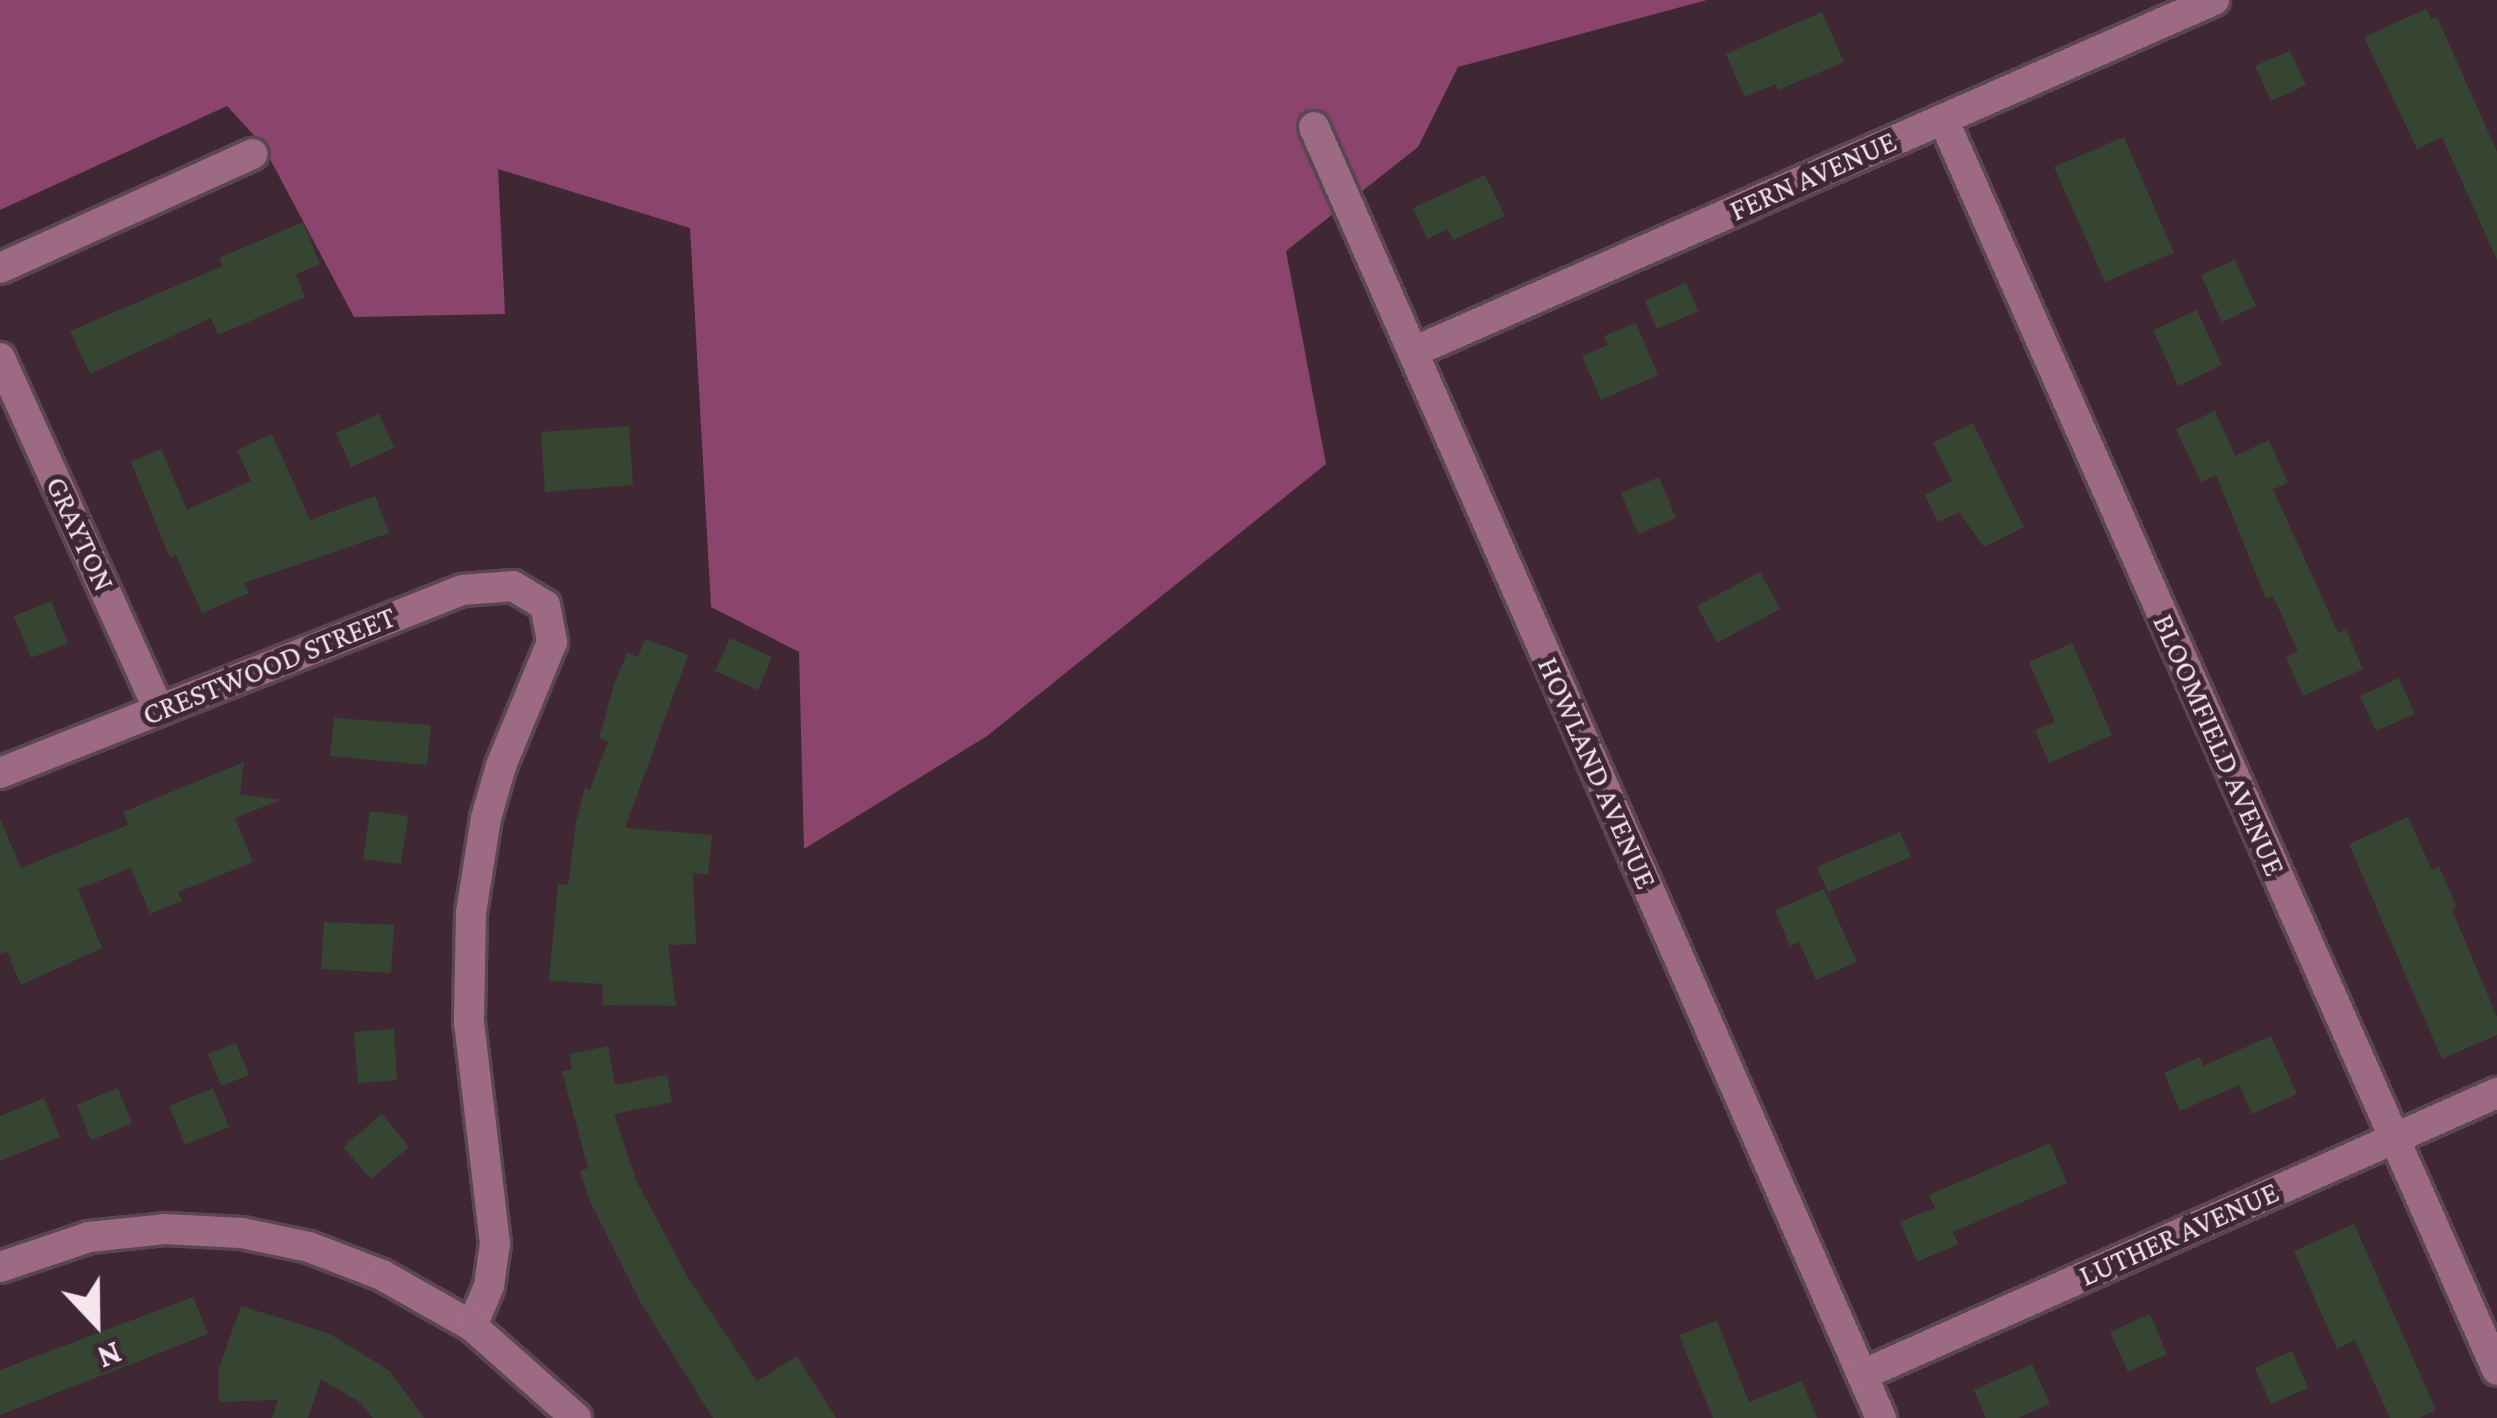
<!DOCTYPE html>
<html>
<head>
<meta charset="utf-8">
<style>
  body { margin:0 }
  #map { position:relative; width:2497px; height:1418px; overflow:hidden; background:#3f2834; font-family:"Crimson Pro",serif }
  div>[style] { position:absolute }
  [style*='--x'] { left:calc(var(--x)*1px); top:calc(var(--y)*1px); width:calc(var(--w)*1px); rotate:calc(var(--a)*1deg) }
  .forest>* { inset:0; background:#8b456c }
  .building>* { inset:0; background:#364531 }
  .roads { filter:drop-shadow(3px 0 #5c4652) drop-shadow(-3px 0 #5c4652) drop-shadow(0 3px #5c4652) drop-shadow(0 -3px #5c4652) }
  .minor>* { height:30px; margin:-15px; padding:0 15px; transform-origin:15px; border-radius:15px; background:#9d6a84 }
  span { translate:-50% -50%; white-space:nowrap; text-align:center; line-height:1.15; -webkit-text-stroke:10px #3f2834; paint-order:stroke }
  .street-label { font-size:30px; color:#f5e5ed }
  .north { position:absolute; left:36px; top:1262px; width:120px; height:120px; -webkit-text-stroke:9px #3f2834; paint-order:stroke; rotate:158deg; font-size:33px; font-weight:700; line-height:48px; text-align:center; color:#f5e5ed }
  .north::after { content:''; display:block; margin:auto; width:42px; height:54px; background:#f5e5ed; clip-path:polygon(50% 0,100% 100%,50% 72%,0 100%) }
</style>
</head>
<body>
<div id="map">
  <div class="forest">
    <i style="clip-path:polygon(0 0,1707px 0,1458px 67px,1418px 147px,1286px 251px,1326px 464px,987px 736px,804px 849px,799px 652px,711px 607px,690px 228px,498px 169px,505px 314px,354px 317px,262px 144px,227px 106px,0 210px)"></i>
  </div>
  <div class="building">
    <i style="clip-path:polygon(2426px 9px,2431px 19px,2437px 17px,2497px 152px,2497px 260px,2442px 137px,2417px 149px,2364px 37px)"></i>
    <i style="clip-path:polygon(1822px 12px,1844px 62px,1778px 90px,1776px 84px,1745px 97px,1726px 54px)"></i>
    <i style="clip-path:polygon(2290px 51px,2306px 85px,2271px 101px,2255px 66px)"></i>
    <i style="clip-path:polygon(2124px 137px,2174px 253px,2105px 282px,2054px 167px)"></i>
    <i style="clip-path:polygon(1485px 175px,1505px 216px,1453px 240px,1448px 229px,1427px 239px,1413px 208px)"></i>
    <i style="clip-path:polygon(303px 222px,320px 264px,296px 274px,305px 297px,218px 335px,211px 318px,90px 374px,70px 331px,223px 266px,219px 258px)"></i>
    <i style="clip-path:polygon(2235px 260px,2256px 306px,2222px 322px,2201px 275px)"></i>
    <i style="clip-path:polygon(1686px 283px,1698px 311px,1657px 329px,1645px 301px)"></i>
    <i style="clip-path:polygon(2197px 310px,2222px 365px,2178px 386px,2153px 330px)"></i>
    <i style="clip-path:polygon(1636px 323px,1658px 375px,1601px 400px,1582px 356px,1608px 345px,1604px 336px)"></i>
    <i style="clip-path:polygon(2215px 411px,2235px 456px,2269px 440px,2288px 483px,2273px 489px,2338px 633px,2346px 630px,2363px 669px,2303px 696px,2286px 657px,2298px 652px,2273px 596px,2266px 599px,2216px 475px,2201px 482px,2176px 429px)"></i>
    <i style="clip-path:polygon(379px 414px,394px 448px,351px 467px,336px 433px)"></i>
    <i style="clip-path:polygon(1973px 423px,2024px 527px,1984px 547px,1959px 512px,1938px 522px,1925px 495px,1952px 481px,1933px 443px)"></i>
    <i style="clip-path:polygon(629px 426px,633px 485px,545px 492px,541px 432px)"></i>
    <i style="clip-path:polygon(272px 434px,310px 520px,375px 496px,389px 533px,244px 583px,249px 593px,202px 613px,176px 555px,170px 558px,131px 462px,161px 449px,187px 510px,251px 481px,237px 450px)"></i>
    <i style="clip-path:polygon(1659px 477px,1676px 518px,1638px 534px,1621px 493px)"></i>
    <i style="clip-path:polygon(1760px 572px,1780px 609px,1717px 643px,1697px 606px)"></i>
    <i style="clip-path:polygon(51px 601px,68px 643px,31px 658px,14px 616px)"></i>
    <i style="clip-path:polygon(730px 638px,772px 657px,758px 690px,715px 671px)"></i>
    <i style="clip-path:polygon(645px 639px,688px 655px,625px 828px,712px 835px,708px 875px,693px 873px,696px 944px,668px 945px,676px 1006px,603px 1005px,603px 984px,549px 981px,558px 884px,568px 885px,576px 823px,585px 788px,590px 790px,608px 742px,599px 738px,614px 685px,627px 653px,638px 657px)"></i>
    <i style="clip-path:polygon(2072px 643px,2112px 735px,2049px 763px,2035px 730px,2055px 722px,2029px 662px)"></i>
    <i style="clip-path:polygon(2399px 678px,2415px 714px,2376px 731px,2360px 696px)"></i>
    <i style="clip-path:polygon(334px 718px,431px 725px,427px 765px,330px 756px)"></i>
    <i style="clip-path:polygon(244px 762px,240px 794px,280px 800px,235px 818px,253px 862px,178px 892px,182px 901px,150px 914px,131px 868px,78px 889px,102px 948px,21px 985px,7px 951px,0 954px,0 819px,21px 868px,128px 825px,123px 812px)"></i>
    <i style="clip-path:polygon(370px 811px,408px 816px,401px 864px,363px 859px)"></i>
    <i style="clip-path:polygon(2408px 817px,2432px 870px,2439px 867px,2457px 907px,2452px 910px,2497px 1017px,2497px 1035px,2442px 1059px,2349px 844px)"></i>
    <i style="clip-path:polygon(1900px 832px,1911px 857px,1828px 892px,1817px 867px)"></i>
    <i style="clip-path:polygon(1824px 889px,1857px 962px,1816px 980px,1799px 942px,1790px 946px,1775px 910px)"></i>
    <i style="clip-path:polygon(324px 922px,394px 925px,391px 973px,321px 969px)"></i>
    <i style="clip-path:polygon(394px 1029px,397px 1080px,358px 1083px,354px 1032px)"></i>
    <i style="clip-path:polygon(2271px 1036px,2297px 1094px,2252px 1114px,2239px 1085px,2180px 1111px,2164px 1073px,2200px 1057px,2203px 1066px)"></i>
    <i style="clip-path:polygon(236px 1043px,249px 1075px,221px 1086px,208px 1054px)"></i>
    <i style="clip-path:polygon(608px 1046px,615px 1085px,667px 1075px,672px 1102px,614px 1114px,637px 1182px,687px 1276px,757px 1381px,797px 1356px,836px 1418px,713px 1418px,642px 1305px,590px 1201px,580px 1171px,588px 1168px,562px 1071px,572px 1069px,569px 1054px)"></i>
    <i style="clip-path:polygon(118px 1088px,132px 1123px,91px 1140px,77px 1105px)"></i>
    <i style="clip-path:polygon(213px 1088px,229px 1127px,185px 1145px,169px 1106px)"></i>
    <i style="clip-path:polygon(44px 1098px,60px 1137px,0 1161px,0 1116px)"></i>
    <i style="clip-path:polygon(382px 1114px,409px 1147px,371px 1179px,343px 1147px)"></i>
    <i style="clip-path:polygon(2050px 1143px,2067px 1183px,1953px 1232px,1958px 1244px,1917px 1262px,1900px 1222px,1935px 1208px,1929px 1195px)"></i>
    <i style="clip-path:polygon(2354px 1224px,2436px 1410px,2419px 1418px,2390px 1418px,2355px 1340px,2337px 1349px,2294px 1251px)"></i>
    <i style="clip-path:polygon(193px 1297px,208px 1334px,0 1415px,0 1370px)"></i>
    <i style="clip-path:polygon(241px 1306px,328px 1333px,390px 1371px,424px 1418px,373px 1418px,358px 1401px,321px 1379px,308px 1418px,272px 1418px,278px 1400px,219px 1402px,219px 1368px)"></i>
    <i style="clip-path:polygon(2150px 1314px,2167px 1354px,2128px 1372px,2110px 1332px)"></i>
    <i style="clip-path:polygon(1717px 1321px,1749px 1402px,1802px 1381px,1817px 1418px,1713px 1418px,1679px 1335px)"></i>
    <i style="clip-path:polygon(2292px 1351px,2308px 1388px,2271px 1404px,2255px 1368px)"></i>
    <i style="clip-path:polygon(2032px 1364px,2050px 1404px,2018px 1418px,1986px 1418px,1974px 1390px)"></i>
  </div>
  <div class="roads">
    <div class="minor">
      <i style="--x:1943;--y:119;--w:1368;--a:66.11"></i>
      <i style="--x:1314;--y:127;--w:1410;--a:66.29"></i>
      <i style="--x:0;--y:268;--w:277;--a:-24.3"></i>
      <i style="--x:1413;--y:352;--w:875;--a:-23.72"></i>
      <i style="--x:0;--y:358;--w:386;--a:65.7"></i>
      <i style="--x:0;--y:773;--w:498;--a:-21.6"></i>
      <i style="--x:463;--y:590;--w:50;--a:-4.6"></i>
      <i style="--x:513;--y:586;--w:37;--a:31"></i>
      <i style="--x:545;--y:605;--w:38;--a:79"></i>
      <i style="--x:552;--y:642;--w:134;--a:112.4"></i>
      <i style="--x:501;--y:766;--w:54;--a:106.1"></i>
      <i style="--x:486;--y:818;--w:96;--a:99"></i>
      <i style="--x:471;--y:913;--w:109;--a:91.1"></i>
      <i style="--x:469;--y:1022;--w:223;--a:83.3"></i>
      <i style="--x:495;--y:1243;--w:43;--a:97.9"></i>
      <i style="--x:489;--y:1286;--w:43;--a:113"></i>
      <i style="--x:0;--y:1267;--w:94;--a:-18.6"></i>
      <i style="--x:89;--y:1237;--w:76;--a:-6"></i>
      <i style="--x:165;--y:1229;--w:77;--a:3"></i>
      <i style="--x:242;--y:1233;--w:68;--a:11.8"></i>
      <i style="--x:309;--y:1247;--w:78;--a:21"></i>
      <i style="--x:382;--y:1275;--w:103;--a:29.5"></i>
      <i style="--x:472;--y:1326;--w:139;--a:41.5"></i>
      <i style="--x:1862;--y:1375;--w:695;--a:-23.95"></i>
    </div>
  </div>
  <div class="street-label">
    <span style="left:1813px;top:176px;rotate:-24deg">FERN AVENUE</span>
    <span style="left:80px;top:534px;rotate:65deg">GRAYTON</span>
    <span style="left:269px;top:666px;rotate:-22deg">CRESTWOOD STREET</span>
    <span style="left:2219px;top:745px;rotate:66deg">BLOOMFIELD AVENUE</span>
    <span style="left:1597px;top:773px;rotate:66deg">HOWLAND AVENUE</span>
    <span style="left:2179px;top:1234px;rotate:-24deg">LUTHER AVENUE</span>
  </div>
  <div class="north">N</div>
</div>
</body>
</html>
